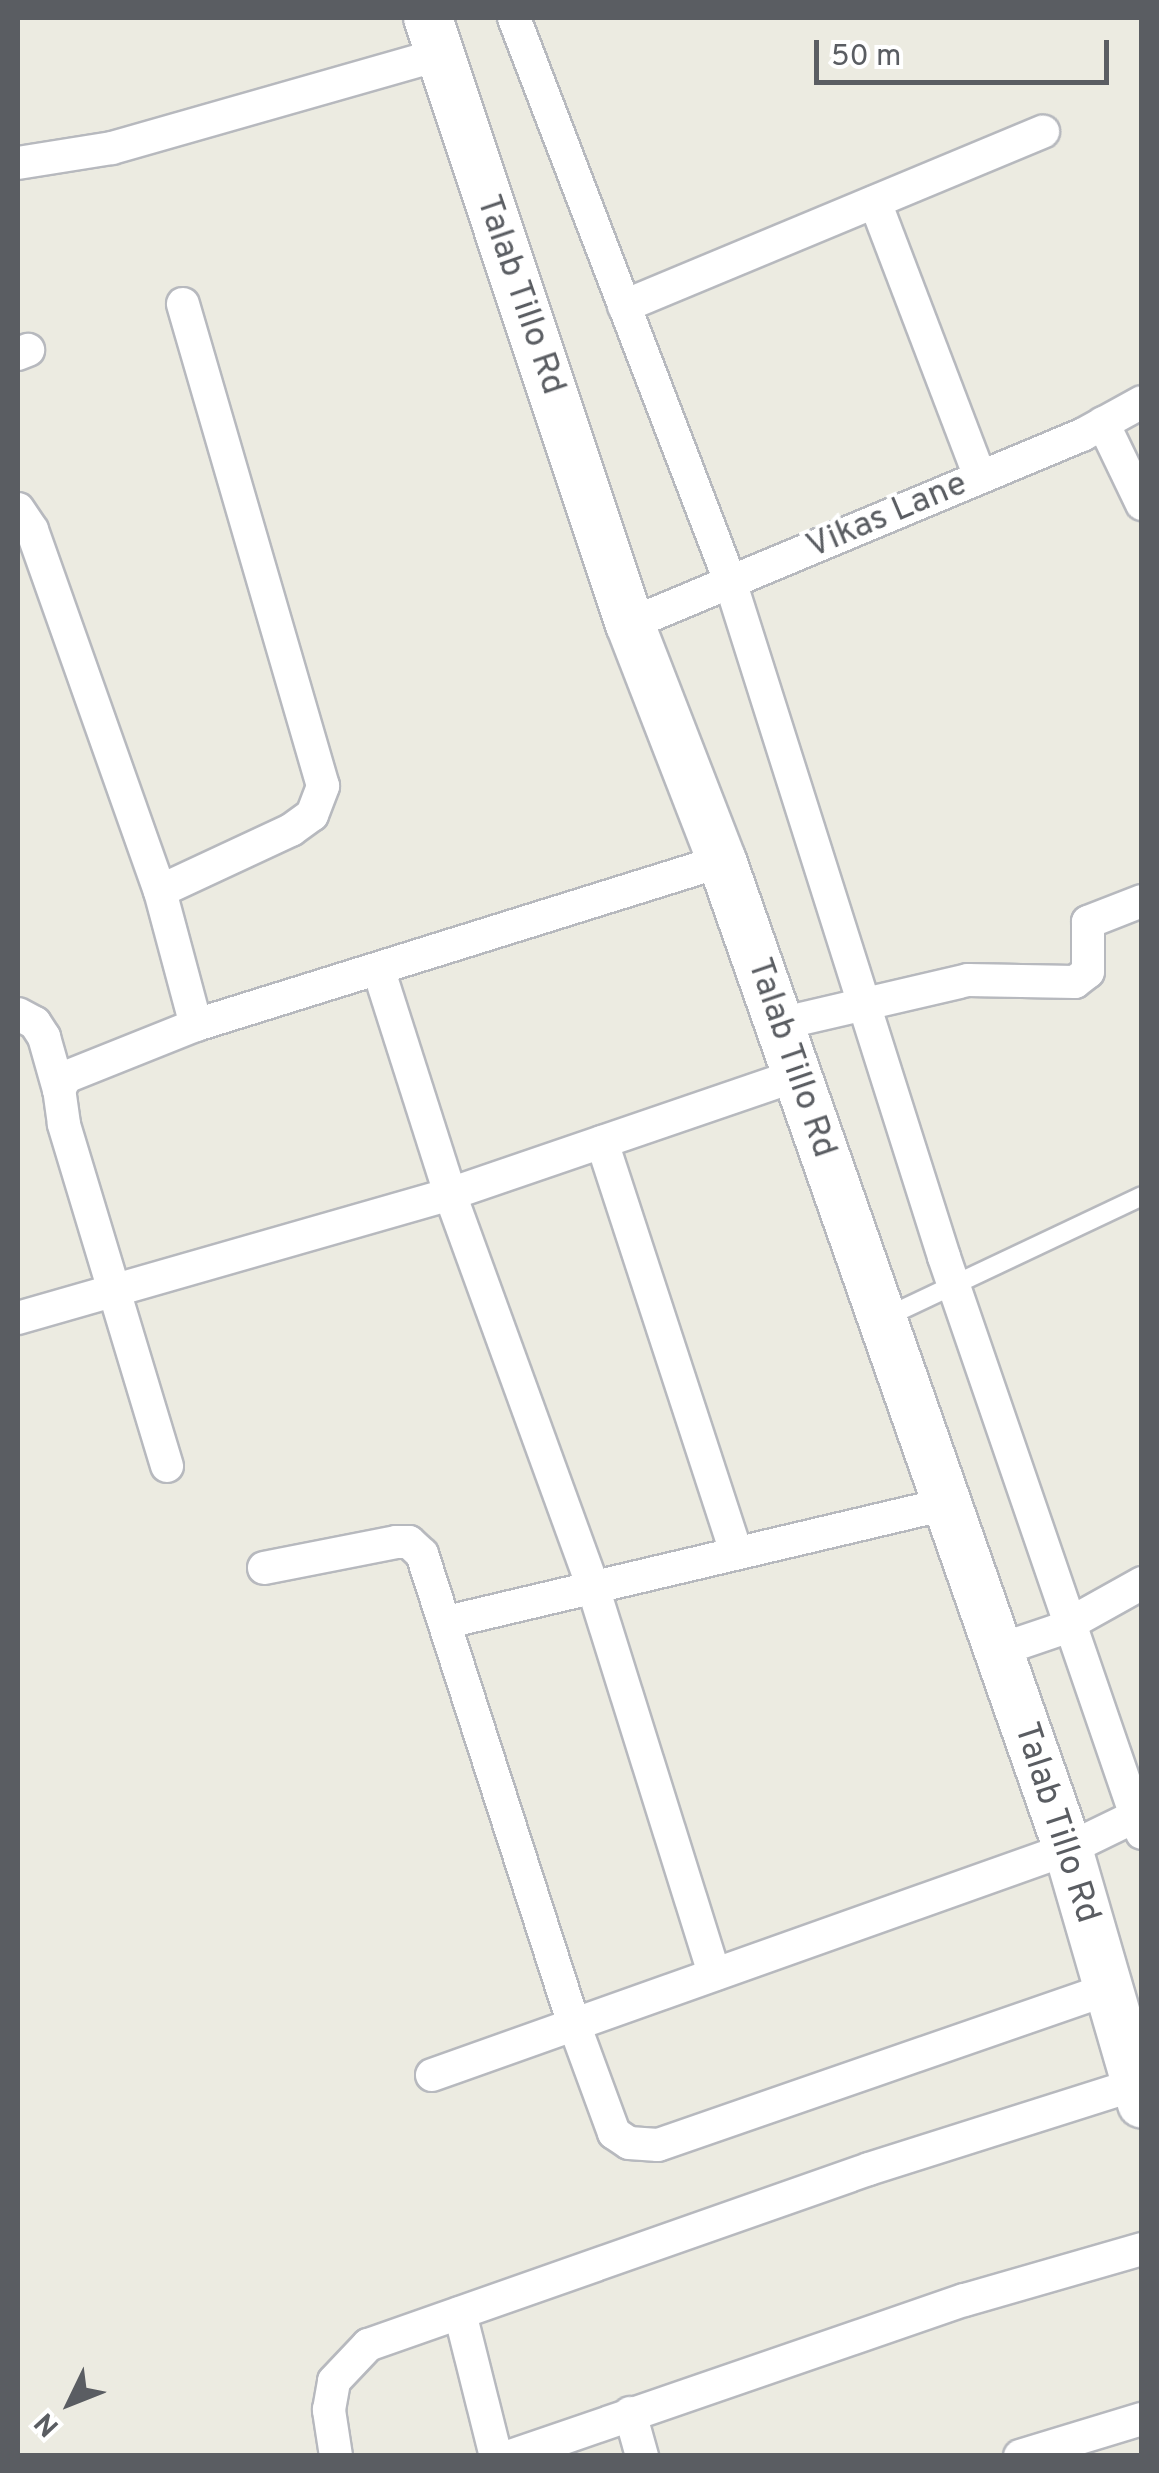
<!DOCTYPE html>
<html>
<head>
<meta charset="utf-8">
<style>
  body { margin:0 }
  #map { position:relative; width:1159px; height:2473px; overflow:hidden; background:#ecebe1; font-family:Overpass,sans-serif }
  div>[style] { position:absolute }
  [style*='--x'] { left:calc(var(--x)*1px); top:calc(var(--y)*1px); width:calc(var(--w)*1px); rotate:calc(var(--a)*1deg) }
  .roads { filter:drop-shadow(2px 0 #b7b9be) drop-shadow(-2px 0 #b7b9be) drop-shadow(0 2px #b7b9be) drop-shadow(0 -2px #b7b9be) }
  .service>* { height:18px; margin:-9px; padding:0 9px; transform-origin:9px; border-radius:9px; background:#fff }
  .minor>* { height:32px; margin:-16px; padding:0 16px; transform-origin:16px; border-radius:16px; background:#fff }
  .secondary>* { height:48px; margin:-24px; padding:0 24px; transform-origin:24px; border-radius:24px; background:#fff }
  span { translate:-50% -50%; white-space:nowrap; text-align:center; line-height:1.15; -webkit-text-stroke:8px #fff; paint-order:stroke }
  .street-label { font-size:35px; color:#5a5d62 }
  .frame { position:absolute; inset:0; border:20px solid #5a5d62; pointer-events:none }
  .north { position:absolute; left:20px; top:2353px; width:100px; height:100px; -webkit-text-stroke:8px #fff; paint-order:stroke; rotate:227deg; font-size:28px; font-weight:700; line-height:40px; text-align:center; color:#5a5d62 }
  .north::after { content:''; display:block; margin:auto; width:35px; height:45px; background:#5a5d62; clip-path:polygon(50% 0,100% 100%,50% 72%,0 100%) }
  .scale { position:absolute; left:814px; top:40px; width:295px; height:45px; box-sizing:border-box; border:5px solid #5a5d62; border-top:0; padding-left:12px; font-size:30px; line-height:35px; white-space:nowrap; color:#5a5d62; -webkit-text-stroke:8px #fff; paint-order:stroke }
</style>
</head>
<body>
<div id="map">
  <div class="roads">
    <div class="service">
      <i style="--x:884;--y:1318;--w:285;--a:-25.3"></i>
    </div>
    <div class="minor">
      <i style="--x:514;--y:18;--w:603;--a:69.01"></i>
      <i style="--x:730;--y:581;--w:709;--a:72.43"></i>
      <i style="--x:944;--y:1257;--w:609;--a:71.03"></i>
      <i style="--x:18;--y:163;--w:95;--a:-9.1"></i>
      <i style="--x:112;--y:148;--w:340;--a:-15.9"></i>
      <i style="--x:875;--y:202;--w:294;--a:69.1"></i>
      <i style="--x:624;--y:306;--w:454;--a:-22.6"></i>
      <i style="--x:18;--y:354;--w:11;--a:-22"></i>
      <i style="--x:1103;--y:423;--w:90;--a:64.3"></i>
      <i style="--x:18;--y:509;--w:25;--a:56"></i>
      <i style="--x:32;--y:530;--w:383;--a:70.5"></i>
      <i style="--x:160;--y:891;--w:139;--a:75"></i>
      <i style="--x:630;--y:624;--w:490;--a:-22.7"></i>
      <i style="--x:1082;--y:435;--w:68;--a:-28.8"></i>
      <i style="--x:160;--y:891;--w:145;--a:-25"></i>
      <i style="--x:291;--y:830;--w:26;--a:-36"></i>
      <i style="--x:312;--y:815;--w:31;--a:-69"></i>
      <i style="--x:323;--y:786;--w:502;--a:-106.2"></i>
      <i style="--x:379;--y:971;--w:234;--a:72.3"></i>
      <i style="--x:450;--y:1194;--w:415;--a:70"></i>
      <i style="--x:592;--y:1584;--w:409;--a:72.6"></i>
      <i style="--x:18;--y:1014;--w:19;--a:28"></i>
      <i style="--x:35;--y:1023;--w:17;--a:57"></i>
      <i style="--x:44;--y:1037;--w:55;--a:74.2"></i>
      <i style="--x:779;--y:1024;--w:194;--a:-13.1"></i>
      <i style="--x:968;--y:980;--w:107;--a:1.1"></i>
      <i style="--x:1075;--y:982;--w:16;--a:-38"></i>
      <i style="--x:1088;--y:972;--w:50;--a:-90"></i>
      <i style="--x:1088;--y:922;--w:58;--a:-21.3"></i>
      <i style="--x:602;--y:1142;--w:430;--a:71.9"></i>
      <i style="--x:18;--y:1318;--w:449;--a:-16"></i>
      <i style="--x:450;--y:1194;--w:368;--a:-18.9"></i>
      <i style="--x:167;--y:1466;--w:357;--a:-106.8"></i>
      <i style="--x:64;--y:1124;--w:34;--a:-98"></i>
      <i style="--x:59;--y:1090;--w:15;--a:-62"></i>
      <i style="--x:66;--y:1077;--w:140;--a:-21.8"></i>
      <i style="--x:196;--y:1025;--w:551;--a:-17.32"></i>
      <i style="--x:264;--y:1568;--w:135;--a:-11.1"></i>
      <i style="--x:396;--y:1542;--w:13;--a:0"></i>
      <i style="--x:409;--y:1542;--w:18;--a:43"></i>
      <i style="--x:422;--y:1554;--w:494;--a:72.1"></i>
      <i style="--x:574;--y:2024;--w:116;--a:69.8"></i>
      <i style="--x:614;--y:2133;--w:18;--a:34"></i>
      <i style="--x:629;--y:2143;--w:29;--a:4"></i>
      <i style="--x:658;--y:2145;--w:476;--a:-19.1"></i>
      <i style="--x:447;--y:1622;--w:513;--a:-13.3"></i>
      <i style="--x:999;--y:1650;--w:62;--a:-18.7"></i>
      <i style="--x:1058;--y:1630;--w:96;--a:-29.2"></i>
      <i style="--x:432;--y:2075;--w:675;--a:-19.56"></i>
      <i style="--x:1068;--y:1849;--w:82;--a:-25.9"></i>
      <i style="--x:460;--y:2313;--w:147;--a:75.9"></i>
      <i style="--x:630;--y:2413;--w:45;--a:74.4"></i>
      <i style="--x:336;--y:2456;--w:47;--a:-98.7"></i>
      <i style="--x:329;--y:2410;--w:29;--a:-80"></i>
      <i style="--x:334;--y:2381;--w:50;--a:-46.6"></i>
      <i style="--x:368;--y:2345;--w:531;--a:-19.36"></i>
      <i style="--x:869;--y:2169;--w:281;--a:-17.6"></i>
      <i style="--x:511;--y:2456;--w:480;--a:-19"></i>
      <i style="--x:965;--y:2300;--w:184;--a:-16.1"></i>
      <i style="--x:1020;--y:2456;--w:127;--a:-16.9"></i>
    </div>
    <div class="secondary">
      <i style="--x:428;--y:18;--w:639;--a:71.57"></i>
      <i style="--x:630;--y:624;--w:254;--a:68.8"></i>
      <i style="--x:722;--y:861;--w:1047;--a:70.7"></i>
      <i style="--x:1068;--y:1849;--w:265;--a:73.8"></i>
    </div>
  </div>
  <div class="street-label">
    <span style="left:520px;top:295px;rotate:71deg">Talab Tillo Rd</span>
    <span style="left:887px;top:516px;rotate:-23deg">Vikas Lane</span>
    <span style="left:791px;top:1058px;rotate:71deg">Talab Tillo Rd</span>
    <span style="left:1056px;top:1823px;rotate:72deg">Talab Tillo Rd</span>
  </div>
  <div class="frame"></div>
  <div class="north">N</div>
  <div class="scale">50 m</div>
</div>
</body>
</html>
